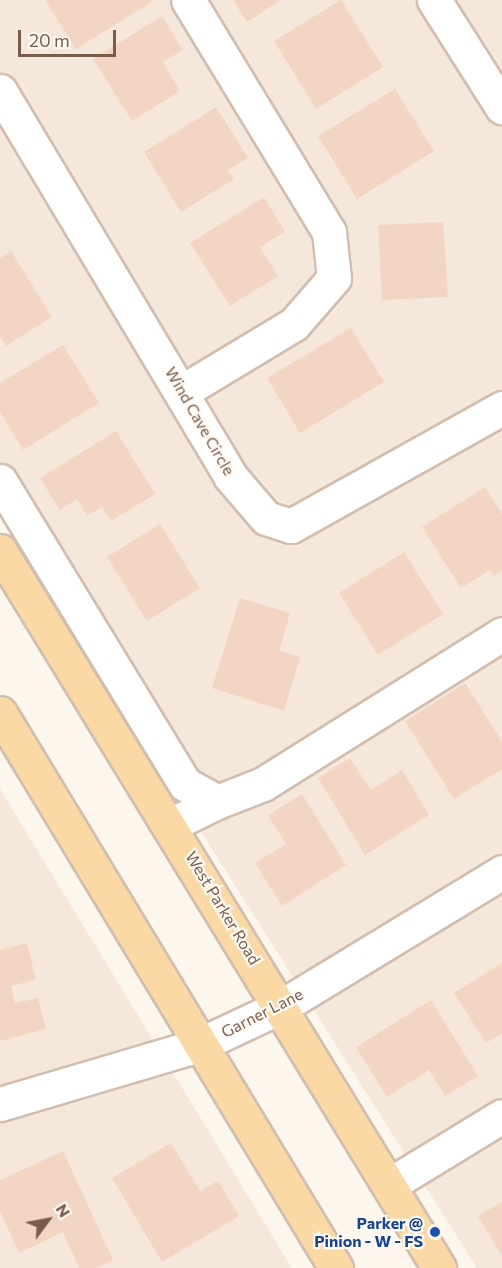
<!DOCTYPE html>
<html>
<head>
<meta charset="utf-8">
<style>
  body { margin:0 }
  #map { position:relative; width:502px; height:1268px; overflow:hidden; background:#fdf6ec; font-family:Commissioner,sans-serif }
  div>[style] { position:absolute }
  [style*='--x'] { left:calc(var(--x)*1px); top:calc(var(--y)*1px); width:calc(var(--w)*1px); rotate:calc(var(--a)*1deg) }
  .residential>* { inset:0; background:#f5e8da }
  .building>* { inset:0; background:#f3d5c3 }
  .roads { filter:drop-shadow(2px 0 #d1beb0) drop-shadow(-2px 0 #d1beb0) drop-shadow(0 2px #d1beb0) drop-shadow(0 -2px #d1beb0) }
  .minor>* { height:33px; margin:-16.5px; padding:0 16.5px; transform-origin:16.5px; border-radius:16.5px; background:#fff }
  .major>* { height:33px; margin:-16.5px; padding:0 16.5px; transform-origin:16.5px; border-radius:16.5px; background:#fbd9a5 }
  .dots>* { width:16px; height:16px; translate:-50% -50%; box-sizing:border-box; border:3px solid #fffaf3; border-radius:50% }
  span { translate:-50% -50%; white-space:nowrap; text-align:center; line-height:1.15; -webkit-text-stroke:4.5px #fffaf3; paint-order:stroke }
  .street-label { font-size:16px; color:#7a5c4d }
  .transit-label { font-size:16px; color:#164399; font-weight:700 }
  .right { translate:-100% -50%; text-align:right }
  .north { position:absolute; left:18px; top:1190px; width:60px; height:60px; -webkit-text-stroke:4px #fffaf3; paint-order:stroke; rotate:58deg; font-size:16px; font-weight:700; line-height:24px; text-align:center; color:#7a5c4d }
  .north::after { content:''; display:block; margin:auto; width:21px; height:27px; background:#7a5c4d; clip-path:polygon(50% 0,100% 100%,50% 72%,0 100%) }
  .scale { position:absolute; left:18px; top:30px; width:98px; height:27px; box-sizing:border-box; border:3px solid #7a5c4d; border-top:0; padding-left:8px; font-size:18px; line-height:21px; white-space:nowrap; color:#7a5c4d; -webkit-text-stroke:4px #fffaf3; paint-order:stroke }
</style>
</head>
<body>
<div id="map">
  <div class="residential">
    <i style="clip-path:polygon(0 0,502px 0,502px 1268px,477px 1268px,0 514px)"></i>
    <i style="clip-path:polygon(0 789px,292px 1268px,0 1268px)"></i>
  </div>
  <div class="building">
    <i style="clip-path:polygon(45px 0,150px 0,152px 2px,76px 49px)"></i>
    <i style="clip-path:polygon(233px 0,281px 0,247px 22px)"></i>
    <i style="clip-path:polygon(341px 0,383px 67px,316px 109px,274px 41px)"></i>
    <i style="clip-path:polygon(162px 16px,183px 50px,163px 62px,180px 91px,132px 121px,93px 59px)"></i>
    <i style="clip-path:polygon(395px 89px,434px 151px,357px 199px,318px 136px)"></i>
    <i style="clip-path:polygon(216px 107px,248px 158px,228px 170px,234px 179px,181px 212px,144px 152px)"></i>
    <i style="clip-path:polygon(264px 197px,285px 232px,260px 247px,278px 276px,230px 306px,190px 243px)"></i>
    <i style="clip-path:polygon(443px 222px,448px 297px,382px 300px,378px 225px)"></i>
    <i style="clip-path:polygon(11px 251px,52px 317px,6px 346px,0 337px,0 258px)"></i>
    <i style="clip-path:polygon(351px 328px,384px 382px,300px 433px,267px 378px)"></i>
    <i style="clip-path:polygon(63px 345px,99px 403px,23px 450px,0 412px,0 383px)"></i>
    <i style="clip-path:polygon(116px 431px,155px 494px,111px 521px,102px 507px,87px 516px,77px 499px,60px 510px,40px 478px)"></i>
    <i style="clip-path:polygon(485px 487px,502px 514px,502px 571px,494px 576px,490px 570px,461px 588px,422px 527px)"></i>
    <i style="clip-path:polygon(160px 524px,200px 588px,147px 621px,107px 557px)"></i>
    <i style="clip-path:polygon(404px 552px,443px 614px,378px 655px,339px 593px)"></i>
    <i style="clip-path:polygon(240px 598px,290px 613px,279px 651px,300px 657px,284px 711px,212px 688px)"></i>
    <i style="clip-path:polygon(465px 683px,502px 742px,502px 769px,454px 799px,405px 721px)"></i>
    <i style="clip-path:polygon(350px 758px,371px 790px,402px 770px,429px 815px,365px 855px,318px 778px)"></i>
    <i style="clip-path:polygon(302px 794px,346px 865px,282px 906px,255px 863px,286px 844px,268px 815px)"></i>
    <i style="clip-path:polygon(27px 943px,36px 980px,11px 986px,15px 1003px,38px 998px,46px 1029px,0 1041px,0 950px)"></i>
    <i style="clip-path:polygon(502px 963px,502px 1033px,486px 1043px,454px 993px)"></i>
    <i style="clip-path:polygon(431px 1000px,478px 1076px,445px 1096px,429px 1070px,387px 1097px,356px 1047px)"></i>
    <i style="clip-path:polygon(171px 1143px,200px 1191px,218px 1181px,239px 1216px,162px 1262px,112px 1178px)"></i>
    <i style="clip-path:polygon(63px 1151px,113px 1260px,96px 1268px,79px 1268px,63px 1232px,19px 1253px,0 1211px,0 1180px)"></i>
    <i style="clip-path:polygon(502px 1202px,502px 1256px,478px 1216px)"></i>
  </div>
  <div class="roads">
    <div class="minor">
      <i style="--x:434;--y:0;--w:127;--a:57.6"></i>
      <i style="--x:0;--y:91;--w:448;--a:59.1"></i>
      <i style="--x:230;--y:476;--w:55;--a:49.4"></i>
      <i style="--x:266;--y:518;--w:26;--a:18"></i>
      <i style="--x:291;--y:526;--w:242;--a:-29.2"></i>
      <i style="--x:183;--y:391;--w:130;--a:-31.1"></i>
      <i style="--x:294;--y:324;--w:61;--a:-49"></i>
      <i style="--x:334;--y:278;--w:46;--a:-96.2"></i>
      <i style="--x:329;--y:232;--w:271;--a:-121.3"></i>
      <i style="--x:0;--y:481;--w:355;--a:58.6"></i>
      <i style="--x:185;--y:784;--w:37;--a:29"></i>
      <i style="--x:217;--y:802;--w:49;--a:-21.4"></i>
      <i style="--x:263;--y:784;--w:282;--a:-32.1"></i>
      <i style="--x:172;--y:824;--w:50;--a:-26.1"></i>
      <i style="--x:0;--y:1104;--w:208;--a:-16.5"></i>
      <i style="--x:199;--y:1045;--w:92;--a:-25.2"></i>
      <i style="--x:282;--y:1006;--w:258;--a:-31.3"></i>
      <i style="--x:389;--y:1185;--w:132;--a:-31.4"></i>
    </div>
    <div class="major">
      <i style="--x:0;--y:551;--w:841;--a:58.52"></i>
      <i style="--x:0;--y:713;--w:649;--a:58.81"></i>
    </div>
  </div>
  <div class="dots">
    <i style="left:435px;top:1232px;background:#1a4fb4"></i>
  </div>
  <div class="street-label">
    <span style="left:200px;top:421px;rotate:60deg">Wind Cave Circle</span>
    <span style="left:223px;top:908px;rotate:59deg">West Parker Road</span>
    <span style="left:262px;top:1013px;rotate:-27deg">Garner Lane</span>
  </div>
  <div class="transit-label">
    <span class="right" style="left:423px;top:1232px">Parker @<br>Pinion - W - FS</span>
  </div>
  <div class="north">N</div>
  <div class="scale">20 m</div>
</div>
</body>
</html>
